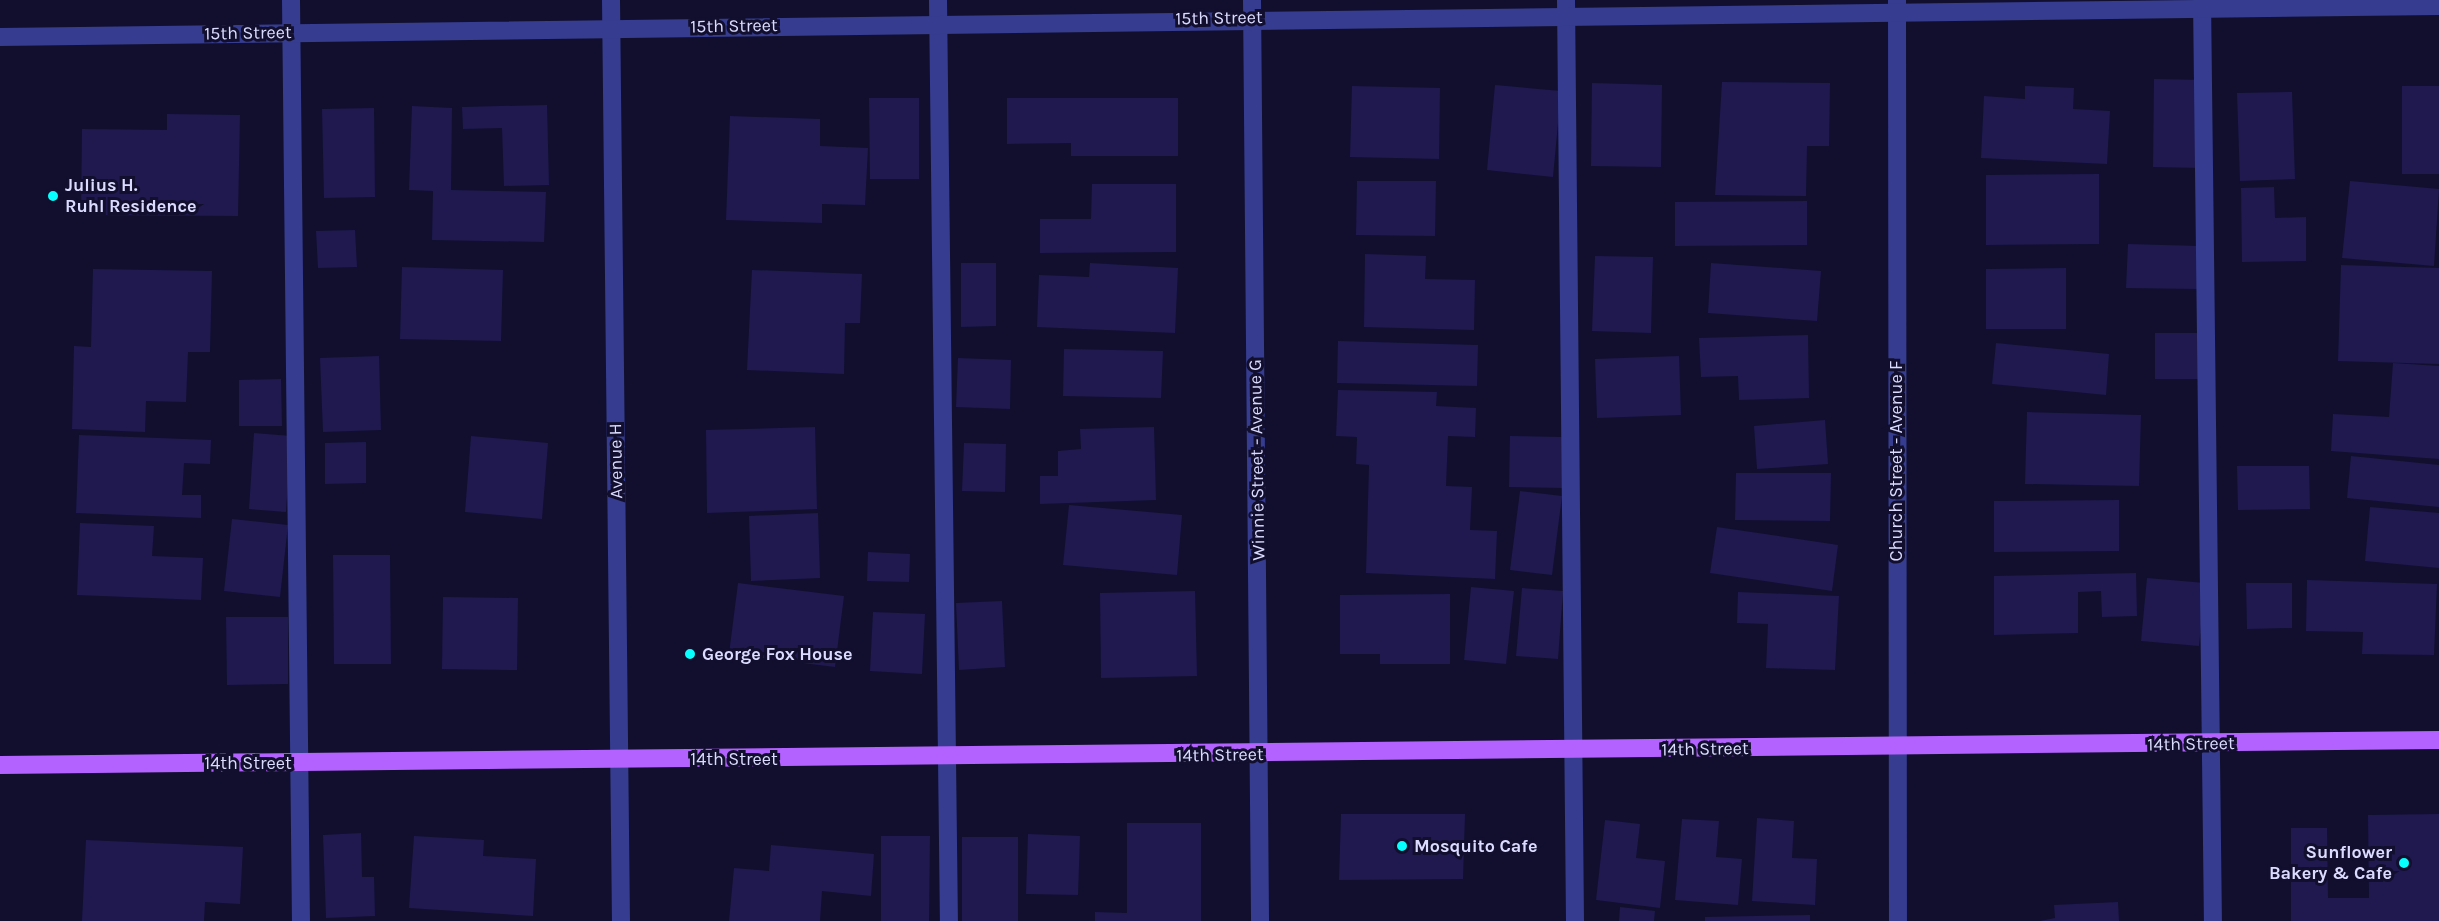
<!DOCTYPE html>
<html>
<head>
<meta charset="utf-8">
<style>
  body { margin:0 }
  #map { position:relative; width:2439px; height:921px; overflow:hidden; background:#110f2d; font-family:Karla,sans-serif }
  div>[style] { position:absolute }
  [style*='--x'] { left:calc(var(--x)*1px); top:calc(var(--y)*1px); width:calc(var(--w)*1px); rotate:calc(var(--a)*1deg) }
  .building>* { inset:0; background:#1f194f }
  .minor>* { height:18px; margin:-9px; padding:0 9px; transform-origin:9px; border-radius:9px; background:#363c8f }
  .major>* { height:18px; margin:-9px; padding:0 9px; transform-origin:9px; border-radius:9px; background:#b462ff }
  .dots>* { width:16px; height:16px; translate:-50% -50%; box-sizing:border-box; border:3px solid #110f2d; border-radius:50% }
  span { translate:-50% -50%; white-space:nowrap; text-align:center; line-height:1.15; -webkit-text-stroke:6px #110f2d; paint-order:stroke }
  .street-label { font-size:18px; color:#dbdbff }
  .poi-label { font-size:18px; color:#dbdbff; font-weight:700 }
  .left { translate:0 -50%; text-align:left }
  .right { translate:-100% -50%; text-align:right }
</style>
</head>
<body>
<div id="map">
  <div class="building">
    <i style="clip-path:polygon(2154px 79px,2203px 80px,2201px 168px,2153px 167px)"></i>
    <i style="clip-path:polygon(1722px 82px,1830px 83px,1829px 146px,1807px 146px,1806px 196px,1715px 195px)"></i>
    <i style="clip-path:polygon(1592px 83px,1662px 85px,1661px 167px,1591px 166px)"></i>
    <i style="clip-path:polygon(1495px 85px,1561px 91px,1553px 177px,1487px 170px)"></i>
    <i style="clip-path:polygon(1352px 86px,1440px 88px,1439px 159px,1350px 157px)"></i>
    <i style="clip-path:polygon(2025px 86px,2074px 88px,2073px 109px,2110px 111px,2107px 164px,1981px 158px,1984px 96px,2025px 99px)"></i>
    <i style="clip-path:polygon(2402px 86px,2439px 86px,2439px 174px,2402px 174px)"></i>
    <i style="clip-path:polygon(2292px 92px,2295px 179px,2240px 181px,2237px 93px)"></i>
    <i style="clip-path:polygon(869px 98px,919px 98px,919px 179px,870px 179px)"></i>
    <i style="clip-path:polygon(1007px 98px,1178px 98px,1178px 156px,1071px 156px,1071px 143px,1007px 144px)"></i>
    <i style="clip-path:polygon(547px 105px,549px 185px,504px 186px,502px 128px,463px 129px,462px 107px)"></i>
    <i style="clip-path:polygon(412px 106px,452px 108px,451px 190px,546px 192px,544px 242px,432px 240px,433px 191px,409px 190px)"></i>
    <i style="clip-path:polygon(374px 108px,375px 197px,324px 198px,322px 109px)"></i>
    <i style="clip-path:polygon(167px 114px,240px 115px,238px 216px,81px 215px,82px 129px,167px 130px)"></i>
    <i style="clip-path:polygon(730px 116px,820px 119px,820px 146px,868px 148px,865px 205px,822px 204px,822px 223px,726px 220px)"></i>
    <i style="clip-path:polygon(2099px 174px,2099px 244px,1986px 245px,1986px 175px)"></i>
    <i style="clip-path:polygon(1357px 181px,1436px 181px,1435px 236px,1356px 235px)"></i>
    <i style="clip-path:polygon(2350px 181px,2439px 189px,2434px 266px,2342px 258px)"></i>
    <i style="clip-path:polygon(1092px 184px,1176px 184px,1176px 252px,1040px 253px,1040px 219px,1091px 219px)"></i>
    <i style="clip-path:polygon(2274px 187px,2275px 218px,2306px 217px,2306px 261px,2242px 262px,2241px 188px)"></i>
    <i style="clip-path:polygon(1807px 201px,1807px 245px,1675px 246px,1675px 202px)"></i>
    <i style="clip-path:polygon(355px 230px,357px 267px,318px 268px,316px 231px)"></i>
    <i style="clip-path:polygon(2128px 244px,2199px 246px,2197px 289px,2126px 288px)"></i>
    <i style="clip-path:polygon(1365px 254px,1426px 256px,1425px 279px,1475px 280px,1474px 330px,1364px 327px)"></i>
    <i style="clip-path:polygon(1595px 256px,1653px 257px,1651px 333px,1592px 331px)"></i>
    <i style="clip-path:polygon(961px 263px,996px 263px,996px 326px,961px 327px)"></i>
    <i style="clip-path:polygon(1090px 263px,1178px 268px,1175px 333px,1037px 327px,1039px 275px,1089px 277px)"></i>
    <i style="clip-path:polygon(1711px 263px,1821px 271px,1817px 321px,1708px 313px)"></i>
    <i style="clip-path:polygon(2341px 265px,2439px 268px,2439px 364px,2338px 361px)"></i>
    <i style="clip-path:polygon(402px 267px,503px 270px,501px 341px,400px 339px)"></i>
    <i style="clip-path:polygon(2066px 268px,2066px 329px,1986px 329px,1986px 269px)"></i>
    <i style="clip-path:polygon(93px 269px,212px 271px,210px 352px,188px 352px,186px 402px,146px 401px,145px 432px,72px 429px,74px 346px,91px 347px)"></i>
    <i style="clip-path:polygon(752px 270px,862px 274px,860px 323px,845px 323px,844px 374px,747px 370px)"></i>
    <i style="clip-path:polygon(2155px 333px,2199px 333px,2199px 379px,2155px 379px)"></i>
    <i style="clip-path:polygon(1808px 335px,1809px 398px,1739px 400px,1738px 376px,1701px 377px,1699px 338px)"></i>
    <i style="clip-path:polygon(1338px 341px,1478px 345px,1477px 386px,1337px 383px)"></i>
    <i style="clip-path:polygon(1996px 343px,2109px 354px,2106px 395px,1992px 384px)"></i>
    <i style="clip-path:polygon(1064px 349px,1163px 351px,1161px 398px,1063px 396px)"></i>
    <i style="clip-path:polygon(379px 356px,381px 430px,323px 432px,320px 358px)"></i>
    <i style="clip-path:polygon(1679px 356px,1681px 415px,1597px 418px,1595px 359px)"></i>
    <i style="clip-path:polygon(958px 358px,1011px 360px,1010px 409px,956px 407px)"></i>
    <i style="clip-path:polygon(2393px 363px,2439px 366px,2439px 459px,2331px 451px,2333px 414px,2389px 417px)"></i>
    <i style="clip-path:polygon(281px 379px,282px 426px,239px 426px,239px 380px)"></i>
    <i style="clip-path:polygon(1338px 390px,1437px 392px,1436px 406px,1476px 408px,1475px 437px,1448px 436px,1446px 486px,1472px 487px,1470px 530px,1497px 531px,1495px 579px,1366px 573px,1369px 465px,1356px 464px,1357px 437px,1336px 436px)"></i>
    <i style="clip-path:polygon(2027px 412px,2141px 415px,2139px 486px,2025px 484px)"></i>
    <i style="clip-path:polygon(1825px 420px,1828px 464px,1757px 469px,1754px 426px)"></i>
    <i style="clip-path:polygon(815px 427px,817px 509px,707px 513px,706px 430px)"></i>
    <i style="clip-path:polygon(1154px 427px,1156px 500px,1040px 504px,1040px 476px,1058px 476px,1058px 451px,1081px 449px,1080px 429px)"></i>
    <i style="clip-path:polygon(254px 433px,291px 436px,286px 512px,249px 509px)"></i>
    <i style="clip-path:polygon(79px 435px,211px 440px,210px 464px,184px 463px,182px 495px,201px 495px,201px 518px,76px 513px)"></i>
    <i style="clip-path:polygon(471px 436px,548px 443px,542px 519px,465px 512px)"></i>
    <i style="clip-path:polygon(1510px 436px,1564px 437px,1563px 488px,1509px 487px)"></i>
    <i style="clip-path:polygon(366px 442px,366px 483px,325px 484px,325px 443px)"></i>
    <i style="clip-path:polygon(964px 443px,1006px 444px,1005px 492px,962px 491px)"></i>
    <i style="clip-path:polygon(2351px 456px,2439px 465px,2439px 507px,2347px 498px)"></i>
    <i style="clip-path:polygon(2237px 466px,2309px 466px,2310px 509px,2238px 510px)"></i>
    <i style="clip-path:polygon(1736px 473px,1831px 473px,1830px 521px,1735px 520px)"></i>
    <i style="clip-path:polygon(1520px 491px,1562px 496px,1552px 575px,1510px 570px)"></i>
    <i style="clip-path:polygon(2119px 500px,2119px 551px,1994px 552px,1994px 501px)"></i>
    <i style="clip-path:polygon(1069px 505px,1182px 515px,1177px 575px,1063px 565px)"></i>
    <i style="clip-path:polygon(2370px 507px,2439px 513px,2439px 568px,2365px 561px)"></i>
    <i style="clip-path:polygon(818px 513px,820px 578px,751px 581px,749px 516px)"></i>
    <i style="clip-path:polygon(232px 519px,288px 525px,280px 597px,224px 591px)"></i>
    <i style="clip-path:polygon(80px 523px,154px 526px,152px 556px,203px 558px,201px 600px,77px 595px)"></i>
    <i style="clip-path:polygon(1717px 527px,1838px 545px,1832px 591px,1710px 573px)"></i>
    <i style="clip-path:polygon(868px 552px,910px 554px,909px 582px,867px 581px)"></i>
    <i style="clip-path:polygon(333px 555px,390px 555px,391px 664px,334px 664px)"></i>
    <i style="clip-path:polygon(2136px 573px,2137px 616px,2102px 617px,2101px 591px,2078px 592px,2078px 633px,1994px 635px,1994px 576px)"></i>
    <i style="clip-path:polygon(2147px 578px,2205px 583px,2199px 646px,2141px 641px)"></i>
    <i style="clip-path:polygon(2307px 580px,2437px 584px,2434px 655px,2362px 654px,2363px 632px,2306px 631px)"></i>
    <i style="clip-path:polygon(738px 583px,844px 596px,835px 667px,729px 654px)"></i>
    <i style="clip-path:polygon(2246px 583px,2292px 583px,2292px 628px,2247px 629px)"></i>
    <i style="clip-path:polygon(1471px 587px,1514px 591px,1506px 664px,1464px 660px)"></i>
    <i style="clip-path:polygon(1522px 588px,1563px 591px,1558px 659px,1516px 656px)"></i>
    <i style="clip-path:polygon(1195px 591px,1197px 676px,1101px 678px,1100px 593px)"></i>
    <i style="clip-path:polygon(1738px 592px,1839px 596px,1835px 670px,1766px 668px,1768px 624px,1737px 623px)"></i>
    <i style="clip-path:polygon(1450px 594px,1450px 664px,1380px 664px,1380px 654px,1340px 654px,1340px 595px)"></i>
    <i style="clip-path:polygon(443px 597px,518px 598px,517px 670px,442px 669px)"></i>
    <i style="clip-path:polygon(1002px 601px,1005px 667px,959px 670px,956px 603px)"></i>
    <i style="clip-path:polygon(873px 612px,925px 614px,922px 674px,870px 671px)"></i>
    <i style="clip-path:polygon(226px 617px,288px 617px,288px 684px,227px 685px)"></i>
    <i style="clip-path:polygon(1341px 814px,1465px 814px,1463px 879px,1339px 880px)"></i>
    <i style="clip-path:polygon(2439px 814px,2439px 921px,2291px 921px,2291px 828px,2327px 828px,2328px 898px,2369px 898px,2368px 815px)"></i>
    <i style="clip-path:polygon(1757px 818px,1794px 821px,1792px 858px,1817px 859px,1815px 905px,1752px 901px)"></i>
    <i style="clip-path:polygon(1682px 819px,1719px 821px,1716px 857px,1742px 859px,1738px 905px,1675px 900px)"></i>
    <i style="clip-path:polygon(1605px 820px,1640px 824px,1636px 858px,1665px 861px,1660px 908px,1596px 900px)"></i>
    <i style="clip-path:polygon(1127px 823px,1201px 823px,1201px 921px,1095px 921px,1095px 912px,1127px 913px)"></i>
    <i style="clip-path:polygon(361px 833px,362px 877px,374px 877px,375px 916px,326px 918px,323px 835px)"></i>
    <i style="clip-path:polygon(1028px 834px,1080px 836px,1078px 895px,1026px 894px)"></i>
    <i style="clip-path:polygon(414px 836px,484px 840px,483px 856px,536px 859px,533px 916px,409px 908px)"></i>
    <i style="clip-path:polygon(881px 836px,930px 836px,929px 921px,881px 921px)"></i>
    <i style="clip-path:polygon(962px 837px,1018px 837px,1018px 921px,962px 921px)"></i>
    <i style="clip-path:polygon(86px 840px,243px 847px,240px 904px,205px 902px,204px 921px,82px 921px)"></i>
    <i style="clip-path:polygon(771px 845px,874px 854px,871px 896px,822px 891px,820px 921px,729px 921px,734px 868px,769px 871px)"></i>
    <i style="clip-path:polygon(2118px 902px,2119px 921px,2040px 921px,2055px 918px,2054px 905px)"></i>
    <i style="clip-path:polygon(1620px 907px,1655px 911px,1654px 921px,1619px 921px)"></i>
    <i style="clip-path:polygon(1810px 915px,1810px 921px,1705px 921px,1705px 917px)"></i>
  </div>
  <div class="minor">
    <i style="--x:291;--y:0;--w:921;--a:89.38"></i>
    <i style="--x:611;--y:0;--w:921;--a:89.38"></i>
    <i style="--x:938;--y:0;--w:921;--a:89.32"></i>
    <i style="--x:1252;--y:0;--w:921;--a:89.5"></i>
    <i style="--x:1566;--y:0;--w:921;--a:89.44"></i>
    <i style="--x:1897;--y:0;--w:921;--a:89.94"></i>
    <i style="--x:2202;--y:0;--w:921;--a:89.32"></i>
    <i style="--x:0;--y:37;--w:2439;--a:-0.73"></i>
  </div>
  <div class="major">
    <i style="--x:0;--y:765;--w:2439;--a:-0.59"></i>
  </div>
  <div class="dots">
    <i style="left:53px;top:196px;background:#07fffe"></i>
    <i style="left:690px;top:654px;background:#07fffe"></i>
    <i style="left:1402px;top:846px;background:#07fffe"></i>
    <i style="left:2404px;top:863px;background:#07fffe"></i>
  </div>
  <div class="street-label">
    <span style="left:1219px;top:18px;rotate:-1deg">15th Street</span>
    <span style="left:734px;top:26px;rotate:-1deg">15th Street</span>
    <span style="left:248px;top:33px;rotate:-1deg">15th Street</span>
    <span style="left:1257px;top:460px;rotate:-91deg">Winnie Street - Avenue G</span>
    <span style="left:616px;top:461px;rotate:-91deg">Avenue H</span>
    <span style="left:1896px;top:461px;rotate:-90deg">Church Street - Avenue F</span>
    <span style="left:2191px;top:744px;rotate:-1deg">14th Street</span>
    <span style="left:1705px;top:749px;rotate:-1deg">14th Street</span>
    <span style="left:1220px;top:755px;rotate:-1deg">14th Street</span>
    <span style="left:734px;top:759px">14th Street</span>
    <span style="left:248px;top:763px">14th Street</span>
  </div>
  <div class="poi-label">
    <span class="left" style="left:65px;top:196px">Julius H.<br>Ruhl Residence</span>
    <span class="left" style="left:702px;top:654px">George Fox House</span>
    <span class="left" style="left:1414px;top:846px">Mosquito Cafe</span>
    <span class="right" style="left:2392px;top:863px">Sunflower<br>Bakery &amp; Cafe</span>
  </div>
</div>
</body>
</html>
